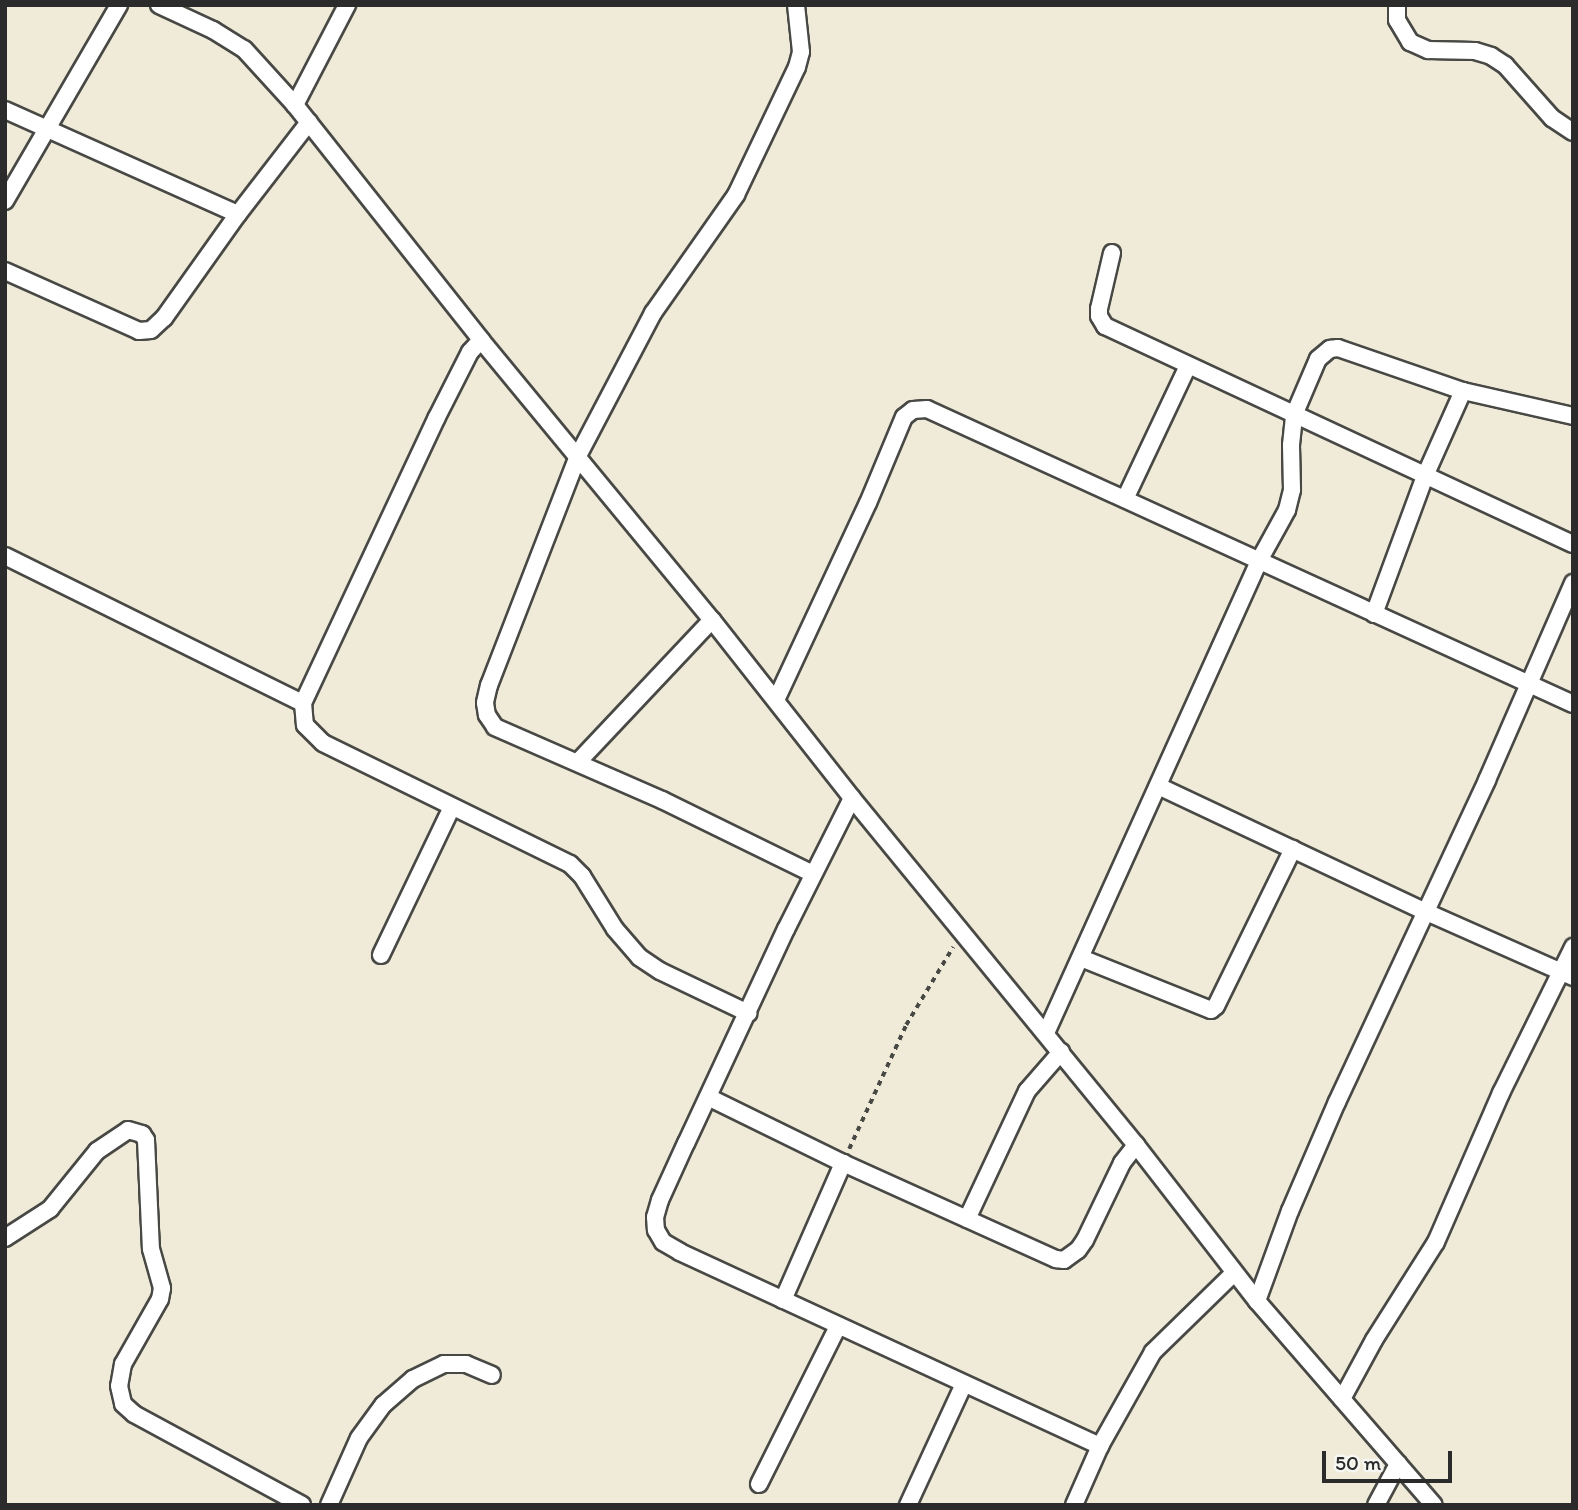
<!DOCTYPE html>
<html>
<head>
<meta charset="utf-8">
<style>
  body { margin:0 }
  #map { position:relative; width:1578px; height:1510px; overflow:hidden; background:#efebd8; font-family:Itim,sans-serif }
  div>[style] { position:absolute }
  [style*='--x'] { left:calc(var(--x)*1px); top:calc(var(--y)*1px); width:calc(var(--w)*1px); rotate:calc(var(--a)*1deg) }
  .path>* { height:3.5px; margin-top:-1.75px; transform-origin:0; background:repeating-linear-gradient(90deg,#484845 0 5px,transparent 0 10px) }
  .roads { filter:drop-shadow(2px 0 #484845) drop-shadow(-2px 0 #484845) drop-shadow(0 2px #484845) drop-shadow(0 -2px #484845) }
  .minor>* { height:16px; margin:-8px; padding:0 8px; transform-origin:8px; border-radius:8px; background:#fff }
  span { translate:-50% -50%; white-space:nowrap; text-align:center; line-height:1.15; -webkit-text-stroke:5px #f6f6f2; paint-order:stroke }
  .frame { position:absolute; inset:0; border:7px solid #2b2b2b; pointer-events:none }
  .scale { position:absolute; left:1322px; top:1451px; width:130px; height:32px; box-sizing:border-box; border:4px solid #2b2b2b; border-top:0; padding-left:9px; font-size:21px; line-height:24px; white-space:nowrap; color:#2b2b2b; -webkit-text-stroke:5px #f6f6f2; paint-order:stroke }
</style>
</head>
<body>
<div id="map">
  <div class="path">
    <i style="--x:849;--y:1149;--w:136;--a:-65.3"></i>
    <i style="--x:906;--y:1025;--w:91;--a:-58.9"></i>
  </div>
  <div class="roads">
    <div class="minor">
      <i style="--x:159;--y:5;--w:60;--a:24.8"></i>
      <i style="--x:213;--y:30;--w:36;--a:32"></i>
      <i style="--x:244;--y:49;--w:76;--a:47.7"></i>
      <i style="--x:295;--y:105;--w:300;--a:51.6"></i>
      <i style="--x:481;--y:340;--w:363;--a:50.5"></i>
      <i style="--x:712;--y:620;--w:226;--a:51.8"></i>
      <i style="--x:852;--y:798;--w:448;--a:50.7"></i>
      <i style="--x:1136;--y:1145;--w:197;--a:52.2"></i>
      <i style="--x:1257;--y:1301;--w:270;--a:49.1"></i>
      <i style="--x:796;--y:5;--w:47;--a:83.9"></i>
      <i style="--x:801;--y:52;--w:16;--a:105"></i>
      <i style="--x:797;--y:67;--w:142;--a:115.5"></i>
      <i style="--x:736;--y:195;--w:144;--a:125.1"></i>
      <i style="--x:653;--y:313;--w:161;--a:117.7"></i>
      <i style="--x:578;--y:456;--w:246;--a:111.2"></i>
      <i style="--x:489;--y:685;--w:18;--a:103"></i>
      <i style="--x:485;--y:703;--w:12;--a:81"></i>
      <i style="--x:487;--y:715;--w:14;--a:56"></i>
      <i style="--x:495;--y:727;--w:182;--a:23.6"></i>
      <i style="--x:662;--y:800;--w:168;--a:26.1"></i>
      <i style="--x:1397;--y:5;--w:15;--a:90"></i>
      <i style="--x:1397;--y:20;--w:26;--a:59"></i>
      <i style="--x:1410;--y:42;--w:20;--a:24"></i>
      <i style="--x:1428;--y:50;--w:47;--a:1.2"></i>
      <i style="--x:1475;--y:51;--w:17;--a:17"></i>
      <i style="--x:1491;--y:56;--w:17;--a:33"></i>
      <i style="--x:1505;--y:65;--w:71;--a:48.4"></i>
      <i style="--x:1552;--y:118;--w:25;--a:34"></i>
      <i style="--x:295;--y:105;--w:113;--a:-62.5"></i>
      <i style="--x:5;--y:110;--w:255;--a:24.1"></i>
      <i style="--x:5;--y:201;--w:227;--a:-59.8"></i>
      <i style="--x:1112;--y:253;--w:57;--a:103.1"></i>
      <i style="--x:1099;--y:309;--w:7;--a:90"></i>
      <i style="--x:1099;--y:316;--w:12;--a:59"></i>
      <i style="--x:1105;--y:326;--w:516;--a:24.98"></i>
      <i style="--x:5;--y:271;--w:147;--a:24.1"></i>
      <i style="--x:139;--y:331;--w:12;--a:-5"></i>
      <i style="--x:151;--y:330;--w:18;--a:-43"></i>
      <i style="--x:164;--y:318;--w:128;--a:-54.6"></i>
      <i style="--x:238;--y:214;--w:116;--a:-52.3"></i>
      <i style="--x:1125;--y:499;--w:147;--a:-64.7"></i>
      <i style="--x:5;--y:556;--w:332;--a:26.3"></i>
      <i style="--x:303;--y:703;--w:22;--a:85"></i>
      <i style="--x:305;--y:725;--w:25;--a:45"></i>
      <i style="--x:323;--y:743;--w:275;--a:26.1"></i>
      <i style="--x:570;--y:864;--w:17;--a:45"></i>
      <i style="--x:582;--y:876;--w:62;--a:58.1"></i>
      <i style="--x:615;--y:929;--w:37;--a:49"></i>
      <i style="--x:639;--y:957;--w:25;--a:34"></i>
      <i style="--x:660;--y:971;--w:98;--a:25.5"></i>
      <i style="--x:1374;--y:614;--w:147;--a:-69.7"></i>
      <i style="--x:1425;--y:476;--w:93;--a:-65.9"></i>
      <i style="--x:776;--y:700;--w:217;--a:-65"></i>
      <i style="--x:868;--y:503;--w:93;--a:-67.3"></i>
      <i style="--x:904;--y:417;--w:11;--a:-38"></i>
      <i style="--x:913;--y:410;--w:14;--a:-4"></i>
      <i style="--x:927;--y:409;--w:710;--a:24.54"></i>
      <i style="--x:303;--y:703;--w:314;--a:-64.9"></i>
      <i style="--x:436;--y:419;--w:75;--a:-63.1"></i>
      <i style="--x:470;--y:352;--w:16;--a:-47"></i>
      <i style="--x:578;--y:762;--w:195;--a:-46.7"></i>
      <i style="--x:1158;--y:786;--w:294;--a:25.2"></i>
      <i style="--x:1424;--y:911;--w:163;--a:23.9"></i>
      <i style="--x:852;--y:798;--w:147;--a:116.7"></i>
      <i style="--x:786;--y:929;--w:236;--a:115"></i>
      <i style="--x:686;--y:1143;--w:63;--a:114.5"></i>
      <i style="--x:660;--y:1200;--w:18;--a:106"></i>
      <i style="--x:655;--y:1217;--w:13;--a:86"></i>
      <i style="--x:656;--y:1230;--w:14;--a:60"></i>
      <i style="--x:663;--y:1242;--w:20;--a:30"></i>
      <i style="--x:680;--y:1252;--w:463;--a:24.8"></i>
      <i style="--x:381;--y:955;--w:164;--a:-64.4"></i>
      <i style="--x:1081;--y:958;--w:140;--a:21.8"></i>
      <i style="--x:1211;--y:1010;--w:6;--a:-39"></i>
      <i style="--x:1216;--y:1006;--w:175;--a:-63.9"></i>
      <i style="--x:1046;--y:1033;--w:520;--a:-65.7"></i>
      <i style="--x:1260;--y:559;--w:56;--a:-61.1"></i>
      <i style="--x:1287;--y:510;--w:21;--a:-76"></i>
      <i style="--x:1292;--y:490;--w:45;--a:-91.3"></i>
      <i style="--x:1291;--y:445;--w:30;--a:-84"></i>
      <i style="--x:1294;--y:415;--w:61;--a:-66.8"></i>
      <i style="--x:1318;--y:359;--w:16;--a:-40"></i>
      <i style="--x:1330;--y:349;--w:8;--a:-7"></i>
      <i style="--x:1338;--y:348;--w:132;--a:19"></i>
      <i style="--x:1463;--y:391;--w:113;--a:12.8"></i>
      <i style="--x:708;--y:1097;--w:150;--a:26.1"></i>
      <i style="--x:843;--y:1163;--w:234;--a:24.3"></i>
      <i style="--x:1056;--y:1259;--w:8;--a:7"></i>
      <i style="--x:1064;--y:1260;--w:17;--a:-36"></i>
      <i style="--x:1078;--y:1250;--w:12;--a:-55"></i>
      <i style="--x:1085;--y:1240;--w:85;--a:-64.3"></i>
      <i style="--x:1122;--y:1163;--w:23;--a:-52"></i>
      <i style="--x:967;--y:1219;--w:141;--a:-64.9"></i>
      <i style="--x:1027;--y:1091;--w:52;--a:-48.9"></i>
      <i style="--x:5;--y:1238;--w:54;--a:-32.8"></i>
      <i style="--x:50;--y:1209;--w:75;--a:-51"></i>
      <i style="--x:97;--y:1151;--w:37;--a:-34"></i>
      <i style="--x:128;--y:1130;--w:15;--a:16"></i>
      <i style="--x:142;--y:1134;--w:7;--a:56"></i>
      <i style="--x:146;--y:1140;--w:109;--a:87.4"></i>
      <i style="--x:151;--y:1249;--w:41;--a:74.2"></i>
      <i style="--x:162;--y:1288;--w:11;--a:100"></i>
      <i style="--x:160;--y:1299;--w:75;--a:119.6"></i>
      <i style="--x:123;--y:1364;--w:22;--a:100"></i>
      <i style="--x:119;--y:1386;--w:18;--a:77"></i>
      <i style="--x:123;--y:1404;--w:15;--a:42"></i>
      <i style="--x:134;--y:1414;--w:191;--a:28.4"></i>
      <i style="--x:783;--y:1300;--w:150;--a:-66.3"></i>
      <i style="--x:1257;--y:1301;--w:96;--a:-69.9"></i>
      <i style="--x:1290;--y:1211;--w:119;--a:-66.7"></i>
      <i style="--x:1337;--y:1102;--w:355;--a:-65"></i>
      <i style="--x:1487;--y:780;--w:215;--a:-66.4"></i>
      <i style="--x:1342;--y:1399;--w:67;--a:-61.5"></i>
      <i style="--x:1374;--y:1340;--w:116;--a:-57.7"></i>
      <i style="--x:1436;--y:1242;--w:163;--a:-66.4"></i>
      <i style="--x:1501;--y:1093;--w:163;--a:-63.7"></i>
      <i style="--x:759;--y:1484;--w:177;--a:-63.4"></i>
      <i style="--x:329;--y:1505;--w:73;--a:-65.9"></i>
      <i style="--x:359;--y:1438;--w:41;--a:-54"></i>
      <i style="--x:383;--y:1405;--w:40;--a:-41"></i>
      <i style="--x:413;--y:1379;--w:34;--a:-26"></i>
      <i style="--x:444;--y:1364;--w:22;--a:0"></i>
      <i style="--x:466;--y:1364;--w:28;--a:23"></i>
      <i style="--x:908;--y:1505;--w:133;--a:-65.2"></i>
      <i style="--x:1074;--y:1505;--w:64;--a:-66.2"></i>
      <i style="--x:1100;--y:1446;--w:108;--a:-60.6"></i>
      <i style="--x:1153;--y:1352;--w:113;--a:-44.3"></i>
      <i style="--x:1376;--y:1505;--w:47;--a:-61.8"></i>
    </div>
  </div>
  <div class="frame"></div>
  <div class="scale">50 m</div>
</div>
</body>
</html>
